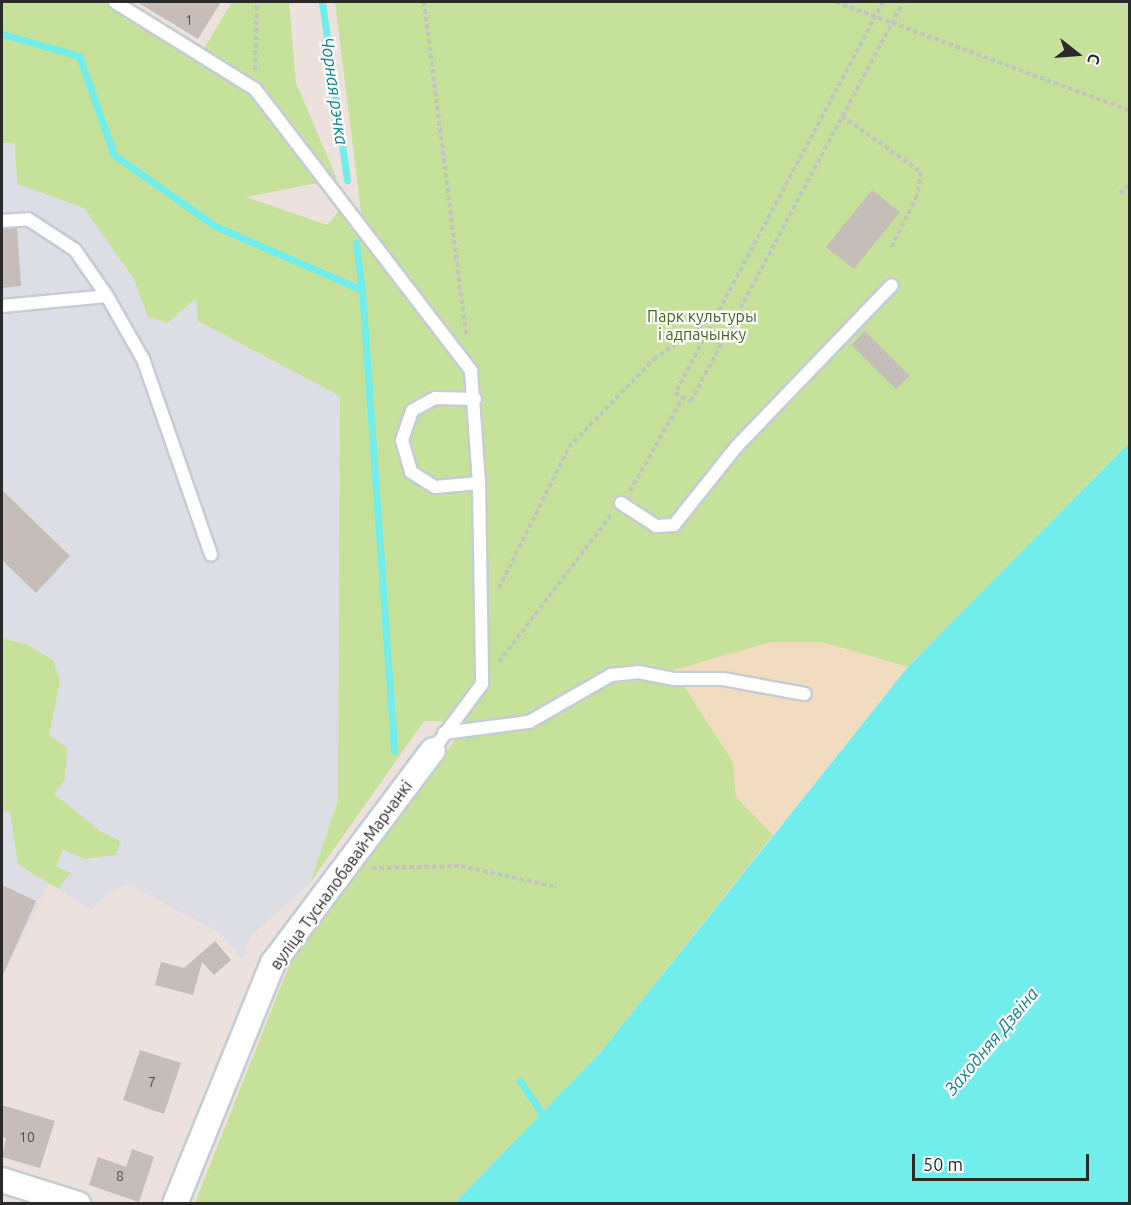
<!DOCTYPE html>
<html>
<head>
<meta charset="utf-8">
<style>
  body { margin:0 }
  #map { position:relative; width:1131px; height:1205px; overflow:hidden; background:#ece1dd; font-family:Ubuntu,sans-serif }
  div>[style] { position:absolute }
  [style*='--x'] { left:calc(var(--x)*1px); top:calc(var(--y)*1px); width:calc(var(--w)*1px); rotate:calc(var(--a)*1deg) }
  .industrial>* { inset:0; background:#dddde5 }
  .green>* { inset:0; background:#c6e29a }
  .sand>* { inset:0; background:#f1dcc0 }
  .water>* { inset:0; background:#71edec }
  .stream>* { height:7px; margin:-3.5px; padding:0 3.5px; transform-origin:3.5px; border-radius:3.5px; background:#71edec }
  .building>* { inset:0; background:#c4bdb8 }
  .path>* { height:4px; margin-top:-2px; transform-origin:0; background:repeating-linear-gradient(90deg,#c3c3c3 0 4.5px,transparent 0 7.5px) }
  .roads { filter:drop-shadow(2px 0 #c5ccd4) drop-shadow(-2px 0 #c5ccd4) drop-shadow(0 2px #c5ccd4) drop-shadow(0 -2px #c5ccd4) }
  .service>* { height:12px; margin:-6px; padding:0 6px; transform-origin:6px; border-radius:6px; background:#fff }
  .minor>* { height:24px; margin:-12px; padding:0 12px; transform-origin:12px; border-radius:12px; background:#fff }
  span { translate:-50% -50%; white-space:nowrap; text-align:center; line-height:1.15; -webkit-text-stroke:4.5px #fff; paint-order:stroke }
  .number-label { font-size:14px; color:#504f4e }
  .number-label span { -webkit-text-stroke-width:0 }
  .park-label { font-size:16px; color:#40671b }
  .street-label { font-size:16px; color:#2a2a2a }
  .water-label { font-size:18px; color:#0f838c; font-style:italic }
  .frame { position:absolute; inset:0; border:3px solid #2a2a2a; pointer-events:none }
  .north { position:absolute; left:1047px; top:24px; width:60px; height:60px; -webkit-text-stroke:4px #fff; paint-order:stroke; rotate:107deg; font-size:16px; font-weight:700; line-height:24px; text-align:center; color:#2a2a2a }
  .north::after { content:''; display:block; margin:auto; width:21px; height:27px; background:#2a2a2a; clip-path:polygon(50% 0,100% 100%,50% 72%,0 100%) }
  .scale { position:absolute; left:912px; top:1154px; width:177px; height:27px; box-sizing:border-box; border:3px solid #2a2a2a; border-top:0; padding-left:8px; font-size:18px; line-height:21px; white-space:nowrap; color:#2a2a2a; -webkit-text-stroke:4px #fff; paint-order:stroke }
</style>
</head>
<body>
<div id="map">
  <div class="industrial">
    <i style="clip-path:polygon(2px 104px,194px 272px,198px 321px,340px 396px,338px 800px,310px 883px,251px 936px,242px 959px,220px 933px,130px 885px,109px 891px,91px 910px,49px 883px,2px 977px)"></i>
  </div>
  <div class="green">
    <i style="clip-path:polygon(2px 2px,107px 2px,197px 60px,232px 2px,289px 2px,296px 83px,337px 179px,246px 197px,327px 225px,340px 210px,365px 244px,335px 2px,1129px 2px,1129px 443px,908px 667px,822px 642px,674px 670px,733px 762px,736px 797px,773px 835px,600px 1053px,455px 1203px,195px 1203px,288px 968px,468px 722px,424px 721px,310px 883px,338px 800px,340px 396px,198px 321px,196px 299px,167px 323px,148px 317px,134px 279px,84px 208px,17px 184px,15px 143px,2px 143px)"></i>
    <i style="clip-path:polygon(2px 638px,26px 644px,53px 660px,60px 681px,49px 735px,67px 748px,65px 780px,54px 794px,103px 833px,121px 841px,116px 855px,84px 859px,63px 849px,56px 867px,71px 873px,58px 889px,18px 864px,10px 812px,2px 811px)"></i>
  </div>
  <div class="sand">
    <i style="clip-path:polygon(771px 642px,822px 642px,908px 667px,773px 835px,736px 797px,733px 762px,674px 670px)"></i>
  </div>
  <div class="water">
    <i style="clip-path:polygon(1129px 443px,1129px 1203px,455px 1203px,600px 1053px,908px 667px)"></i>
  </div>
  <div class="stream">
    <i style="--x:322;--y:2;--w:180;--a:82"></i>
    <i style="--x:2;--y:34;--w:80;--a:15.9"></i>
    <i style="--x:79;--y:56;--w:105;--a:70.5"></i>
    <i style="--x:114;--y:155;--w:123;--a:35.1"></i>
    <i style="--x:215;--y:226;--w:160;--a:23.5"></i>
    <i style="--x:362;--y:290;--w:462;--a:86"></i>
    <i style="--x:356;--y:243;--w:47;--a:82.7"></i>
    <i style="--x:520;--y:1081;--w:45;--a:56"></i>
  </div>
  <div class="building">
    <i style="clip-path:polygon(137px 2px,221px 2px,198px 39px)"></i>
    <i style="clip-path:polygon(872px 190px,900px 212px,854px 269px,826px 247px)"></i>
    <i style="clip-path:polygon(17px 228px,21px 286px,2px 288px,2px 229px)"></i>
    <i style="clip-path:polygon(865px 331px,910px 376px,896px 389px,851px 345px)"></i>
    <i style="clip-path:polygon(2px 490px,70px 556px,36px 593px,2px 560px)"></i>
    <i style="clip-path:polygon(2px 885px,36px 901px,2px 977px)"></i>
    <i style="clip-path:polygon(215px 941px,231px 960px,214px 975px,202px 962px,193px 995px,155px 985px,161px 962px,184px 968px)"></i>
    <i style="clip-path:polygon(140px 1050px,181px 1063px,164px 1114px,123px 1100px)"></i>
    <i style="clip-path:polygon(2px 1105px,55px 1121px,40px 1168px,2px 1157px,6px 1138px,2px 1137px)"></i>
    <i style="clip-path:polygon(132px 1149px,154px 1157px,139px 1202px,89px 1185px,98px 1157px,126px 1167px)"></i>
  </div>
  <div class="path">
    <i style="--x:424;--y:2;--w:335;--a:82.8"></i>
    <i style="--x:836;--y:2;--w:314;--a:20.3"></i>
    <i style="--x:883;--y:2;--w:443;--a:118"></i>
    <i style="--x:675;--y:393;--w:18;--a:27"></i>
    <i style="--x:691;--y:401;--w:452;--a:-62"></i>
    <i style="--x:255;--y:70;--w:68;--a:-88.3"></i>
    <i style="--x:842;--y:116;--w:97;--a:35.3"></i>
    <i style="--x:921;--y:172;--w:24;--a:99"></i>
    <i style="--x:917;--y:196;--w:58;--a:116.6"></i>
    <i style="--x:1120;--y:193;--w:13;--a:-39"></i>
    <i style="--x:630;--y:491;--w:108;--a:-60.6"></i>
    <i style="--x:499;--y:588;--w:157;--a:-63.6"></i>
    <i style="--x:569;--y:447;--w:122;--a:-46"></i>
    <i style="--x:654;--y:359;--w:76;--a:-35.4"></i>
    <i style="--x:499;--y:662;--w:185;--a:-52.7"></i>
    <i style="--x:372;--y:868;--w:89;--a:-1.3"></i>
    <i style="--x:461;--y:866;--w:98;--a:12.3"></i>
  </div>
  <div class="roads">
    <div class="service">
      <i style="--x:115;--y:2;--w:165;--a:31.9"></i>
      <i style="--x:255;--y:89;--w:355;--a:52.5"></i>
      <i style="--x:471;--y:371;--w:112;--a:85.9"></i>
      <i style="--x:479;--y:483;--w:201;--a:89.1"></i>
      <i style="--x:482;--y:684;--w:82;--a:126.6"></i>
      <i style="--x:2;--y:221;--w:26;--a:-4"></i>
      <i style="--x:28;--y:219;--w:56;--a:33.4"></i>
      <i style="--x:75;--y:250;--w:56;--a:55.2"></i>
      <i style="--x:107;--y:296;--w:73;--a:60.3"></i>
      <i style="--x:143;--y:359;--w:207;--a:70.8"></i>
      <i style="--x:2;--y:306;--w:105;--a:-5.4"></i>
      <i style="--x:475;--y:399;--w:40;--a:-178.6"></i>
      <i style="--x:435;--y:398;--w:26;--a:151"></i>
      <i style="--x:412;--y:411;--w:31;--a:109"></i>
      <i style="--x:402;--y:440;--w:33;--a:74"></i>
      <i style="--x:411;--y:472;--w:28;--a:32"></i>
      <i style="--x:435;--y:487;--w:44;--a:-5.2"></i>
      <i style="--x:621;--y:503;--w:42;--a:33.3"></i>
      <i style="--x:656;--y:526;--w:18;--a:-3"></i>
      <i style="--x:674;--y:525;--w:101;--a:-51.4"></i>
      <i style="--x:737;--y:446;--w:223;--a:-46.1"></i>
      <i style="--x:444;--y:733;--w:86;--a:-7.4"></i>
      <i style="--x:529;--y:722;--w:95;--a:-29.8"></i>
      <i style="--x:611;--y:675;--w:27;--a:-6"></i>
      <i style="--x:638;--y:672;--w:36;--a:11"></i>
      <i style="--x:673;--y:679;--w:50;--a:0"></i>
      <i style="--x:723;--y:679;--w:83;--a:10.4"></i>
    </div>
    <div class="minor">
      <i style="--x:2;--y:1180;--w:80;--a:17.5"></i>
      <i style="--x:175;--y:1204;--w:260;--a:-67.9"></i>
      <i style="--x:273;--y:963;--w:266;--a:-53.1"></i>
    </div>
  </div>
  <div class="number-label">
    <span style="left:189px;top:20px">1</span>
    <span style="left:152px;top:1082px">7</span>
    <span style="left:27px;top:1137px">10</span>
    <span style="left:120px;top:1176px">8</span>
  </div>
  <div class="park-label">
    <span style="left:702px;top:325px">Парк культуры<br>і адпачынку</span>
  </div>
  <div class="street-label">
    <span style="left:341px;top:875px;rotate:-54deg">вуліца Тусналобавай-Марчанкі</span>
  </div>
  <div class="water-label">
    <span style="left:335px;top:91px;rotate:82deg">Чорная рэчка</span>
    <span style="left:991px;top:1041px;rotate:-50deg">Заходняя Дзвіна</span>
  </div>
  <div class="frame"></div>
  <div class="north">С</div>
  <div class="scale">50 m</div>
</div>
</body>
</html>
